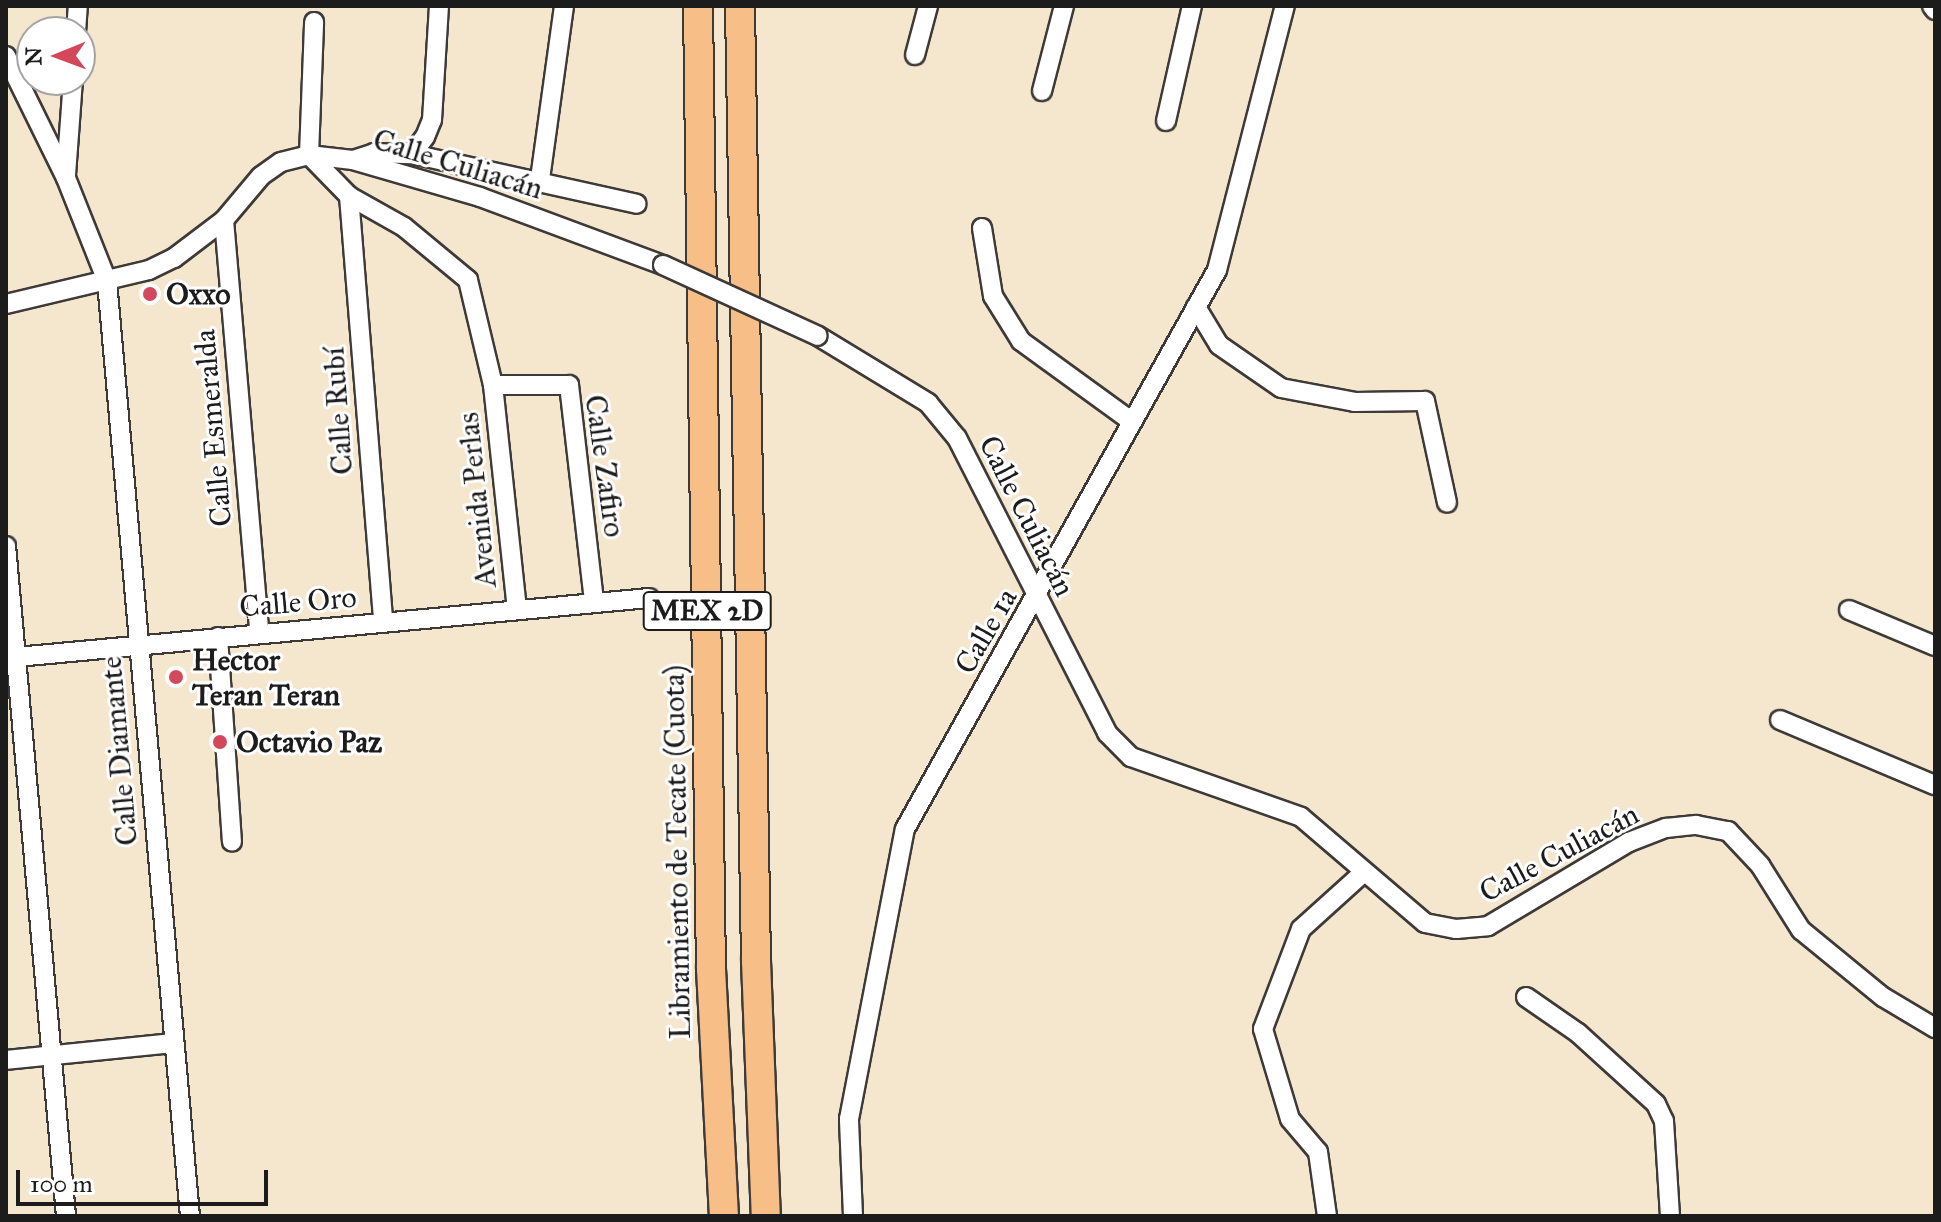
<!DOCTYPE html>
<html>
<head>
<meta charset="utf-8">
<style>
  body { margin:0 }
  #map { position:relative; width:1941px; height:1222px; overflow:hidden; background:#f5e6ce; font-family:"IM FELL Great Primer",serif }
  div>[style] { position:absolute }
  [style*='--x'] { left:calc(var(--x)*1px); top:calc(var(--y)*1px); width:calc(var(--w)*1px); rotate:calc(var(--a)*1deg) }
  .roads { filter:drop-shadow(2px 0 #3d3a37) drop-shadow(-2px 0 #3d3a37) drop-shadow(0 2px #3d3a37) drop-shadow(0 -2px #3d3a37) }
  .minor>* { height:18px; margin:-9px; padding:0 9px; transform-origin:9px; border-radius:9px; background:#fff }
  .highway>* { height:28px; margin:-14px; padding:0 14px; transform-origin:14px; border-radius:14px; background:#f7be87 }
  .bridges { filter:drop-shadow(2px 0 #3d3a37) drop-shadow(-2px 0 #3d3a37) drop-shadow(0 2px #3d3a37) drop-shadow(0 -2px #3d3a37) }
  .minor-bridge>* { height:18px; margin:-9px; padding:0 9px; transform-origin:9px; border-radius:9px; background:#fff }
  .dots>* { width:22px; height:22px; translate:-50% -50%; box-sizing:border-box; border:4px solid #fff; border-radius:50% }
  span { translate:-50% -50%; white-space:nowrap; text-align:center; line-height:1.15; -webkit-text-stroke:6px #fff; paint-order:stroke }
  .shield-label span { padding:2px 6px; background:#fff; border:2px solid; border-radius:6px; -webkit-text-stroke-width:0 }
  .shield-label { font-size:28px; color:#1c1c1c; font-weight:700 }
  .street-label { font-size:30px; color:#1c1c1c }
  .poi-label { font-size:30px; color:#1c1c1c; font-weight:700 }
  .left { translate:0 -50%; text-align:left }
  .frame { position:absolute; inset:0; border:8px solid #1c1c1c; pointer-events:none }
  .north { position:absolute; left:16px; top:16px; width:80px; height:80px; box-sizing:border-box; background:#fff; border:2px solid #a4a4a4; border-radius:50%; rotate:269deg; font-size:22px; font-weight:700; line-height:32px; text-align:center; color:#1c1c1c }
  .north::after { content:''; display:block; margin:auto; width:28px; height:36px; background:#d1495b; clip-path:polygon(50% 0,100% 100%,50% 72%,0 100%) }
  .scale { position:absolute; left:16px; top:1170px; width:252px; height:36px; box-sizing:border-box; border:4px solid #1c1c1c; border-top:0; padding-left:10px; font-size:24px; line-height:28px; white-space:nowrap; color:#1c1c1c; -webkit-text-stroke:6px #fff; paint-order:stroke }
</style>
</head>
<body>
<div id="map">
  <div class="roads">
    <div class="minor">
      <i style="--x:1932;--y:6;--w:5;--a:53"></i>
      <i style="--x:76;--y:32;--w:26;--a:-86"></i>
      <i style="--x:915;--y:55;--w:51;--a:-75.1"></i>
      <i style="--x:6;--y:56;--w:136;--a:63.8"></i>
      <i style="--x:66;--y:178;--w:111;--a:68.3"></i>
      <i style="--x:107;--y:281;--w:939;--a:84.93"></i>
      <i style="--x:1042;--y:91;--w:88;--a:-75.5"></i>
      <i style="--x:1166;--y:121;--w:118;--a:-77.3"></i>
      <i style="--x:412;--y:154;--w:230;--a:12.5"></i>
      <i style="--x:309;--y:155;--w:57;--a:45.7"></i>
      <i style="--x:349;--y:196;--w:63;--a:29.4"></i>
      <i style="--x:404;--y:227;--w:83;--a:39.6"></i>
      <i style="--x:468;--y:280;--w:108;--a:76.6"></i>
      <i style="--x:493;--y:385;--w:225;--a:83.9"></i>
      <i style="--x:309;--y:155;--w:133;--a:-87.8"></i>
      <i style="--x:353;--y:160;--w:22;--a:-18"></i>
      <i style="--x:374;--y:153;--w:38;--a:2"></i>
      <i style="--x:412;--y:154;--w:21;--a:-53"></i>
      <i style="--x:425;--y:137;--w:18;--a:-68"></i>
      <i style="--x:432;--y:120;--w:114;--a:-86.5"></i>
      <i style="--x:66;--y:175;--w:95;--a:-85.8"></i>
      <i style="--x:540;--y:179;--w:175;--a:-82.1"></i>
      <i style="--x:349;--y:196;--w:428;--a:85.4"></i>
      <i style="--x:224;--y:220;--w:412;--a:85.1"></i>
      <i style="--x:982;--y:228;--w:69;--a:80.8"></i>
      <i style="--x:993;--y:296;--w:53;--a:58.1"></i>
      <i style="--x:1021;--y:341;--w:136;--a:36"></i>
      <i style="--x:6;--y:304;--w:147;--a:-13.4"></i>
      <i style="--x:149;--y:270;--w:28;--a:-26"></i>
      <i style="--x:174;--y:258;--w:63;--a:-37.2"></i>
      <i style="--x:224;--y:220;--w:57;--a:-49.9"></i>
      <i style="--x:261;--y:176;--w:24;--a:-35"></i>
      <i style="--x:281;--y:162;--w:29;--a:-14"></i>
      <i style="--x:309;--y:155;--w:44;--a:6.5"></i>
      <i style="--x:353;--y:160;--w:132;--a:16.2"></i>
      <i style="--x:480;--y:197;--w:195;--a:20.4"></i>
      <i style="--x:1196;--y:307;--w:44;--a:58.8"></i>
      <i style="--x:1219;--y:345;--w:75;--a:34.7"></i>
      <i style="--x:1281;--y:388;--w:75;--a:10.7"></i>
      <i style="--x:1355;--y:402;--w:70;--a:-0.8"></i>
      <i style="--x:1425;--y:401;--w:104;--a:77.8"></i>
      <i style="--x:818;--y:336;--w:129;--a:31.3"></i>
      <i style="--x:928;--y:403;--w:45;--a:50.4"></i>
      <i style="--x:957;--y:438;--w:331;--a:63"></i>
      <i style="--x:1107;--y:733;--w:34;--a:45"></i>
      <i style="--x:1131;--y:757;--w:180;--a:19.4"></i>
      <i style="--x:1301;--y:817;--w:163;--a:40.5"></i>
      <i style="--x:1425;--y:923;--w:32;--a:11"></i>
      <i style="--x:1456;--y:929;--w:32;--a:-5"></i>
      <i style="--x:1488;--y:926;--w:164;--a:-30.8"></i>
      <i style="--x:1629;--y:842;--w:40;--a:-21"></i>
      <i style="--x:1666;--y:828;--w:30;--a:-6"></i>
      <i style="--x:1696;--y:825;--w:33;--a:11"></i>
      <i style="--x:1728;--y:831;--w:47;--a:46.7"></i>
      <i style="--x:1760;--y:865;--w:77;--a:57.8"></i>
      <i style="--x:1801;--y:930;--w:106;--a:39.3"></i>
      <i style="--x:1883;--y:997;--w:61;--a:30.8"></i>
      <i style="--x:493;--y:385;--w:76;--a:0"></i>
      <i style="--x:569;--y:385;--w:218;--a:83.4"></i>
      <i style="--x:6;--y:546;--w:673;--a:84.88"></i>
      <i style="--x:1849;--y:610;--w:93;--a:22.7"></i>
      <i style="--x:218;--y:637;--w:205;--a:86.1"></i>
      <i style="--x:6;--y:658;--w:646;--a:-5.33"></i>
      <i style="--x:1780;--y:720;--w:168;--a:22.8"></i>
      <i style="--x:1526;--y:997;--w:63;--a:34.7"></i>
      <i style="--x:1578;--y:1033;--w:105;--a:42.3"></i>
      <i style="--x:1656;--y:1104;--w:19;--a:65"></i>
      <i style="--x:1664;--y:1121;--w:95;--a:86.4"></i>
      <i style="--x:6;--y:1060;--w:169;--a:-5.8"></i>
      <i style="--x:853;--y:1216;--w:97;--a:-92.4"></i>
      <i style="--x:849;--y:1119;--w:295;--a:-79.1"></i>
      <i style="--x:905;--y:829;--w:640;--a:-60.83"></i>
      <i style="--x:1217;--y:270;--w:273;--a:-75.6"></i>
      <i style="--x:1327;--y:1216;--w:65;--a:-98"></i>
      <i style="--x:1318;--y:1152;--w:43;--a:-130.3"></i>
      <i style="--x:1290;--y:1119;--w:94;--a:-106.7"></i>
      <i style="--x:1263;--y:1029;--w:107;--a:-69.2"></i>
      <i style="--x:1301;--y:929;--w:84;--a:-42.1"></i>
    </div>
    <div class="highway">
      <i style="--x:698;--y:6;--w:963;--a:89.23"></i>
      <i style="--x:711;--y:969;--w:247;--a:87"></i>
      <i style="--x:740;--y:6;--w:955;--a:89.04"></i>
      <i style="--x:756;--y:961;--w:255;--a:87.8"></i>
    </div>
  </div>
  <div class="bridges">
    <div class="minor-bridge">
      <i style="--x:663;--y:265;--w:170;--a:24.6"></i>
    </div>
  </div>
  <div class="dots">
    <i style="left:150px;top:294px;background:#d1495b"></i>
    <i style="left:176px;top:677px;background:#d1495b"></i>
    <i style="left:220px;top:742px;background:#d1495b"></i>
  </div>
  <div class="shield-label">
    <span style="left:707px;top:611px">MEX 2D</span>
  </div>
  <div class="street-label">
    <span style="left:458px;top:164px;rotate:17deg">Calle Culiacán</span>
    <span style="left:338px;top:411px;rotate:-94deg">Calle Rubí</span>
    <span style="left:213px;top:428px;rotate:-95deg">Calle Esmeralda</span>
    <span style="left:605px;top:466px;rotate:82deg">Calle Zafiro</span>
    <span style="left:477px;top:500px;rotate:-96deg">Avenida Perlas</span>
    <span style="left:1027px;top:516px;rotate:63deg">Calle Culiacán</span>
    <span style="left:298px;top:602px;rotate:-5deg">Calle Oro</span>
    <span style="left:986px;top:631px;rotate:-60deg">Calle 1a</span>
    <span style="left:119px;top:751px;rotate:-95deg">Calle Diamante</span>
    <span style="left:677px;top:852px;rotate:-91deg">Libramiento de Tecate (Cuota)</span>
    <span style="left:1559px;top:853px;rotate:-28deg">Calle Culiacán</span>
  </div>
  <div class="poi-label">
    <span class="left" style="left:166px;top:294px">Oxxo</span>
    <span class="left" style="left:192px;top:677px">Hector<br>Teran Teran</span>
    <span class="left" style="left:236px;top:742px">Octavio Paz</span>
  </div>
  <div class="frame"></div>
  <div class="north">N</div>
  <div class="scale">100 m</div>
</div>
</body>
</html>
